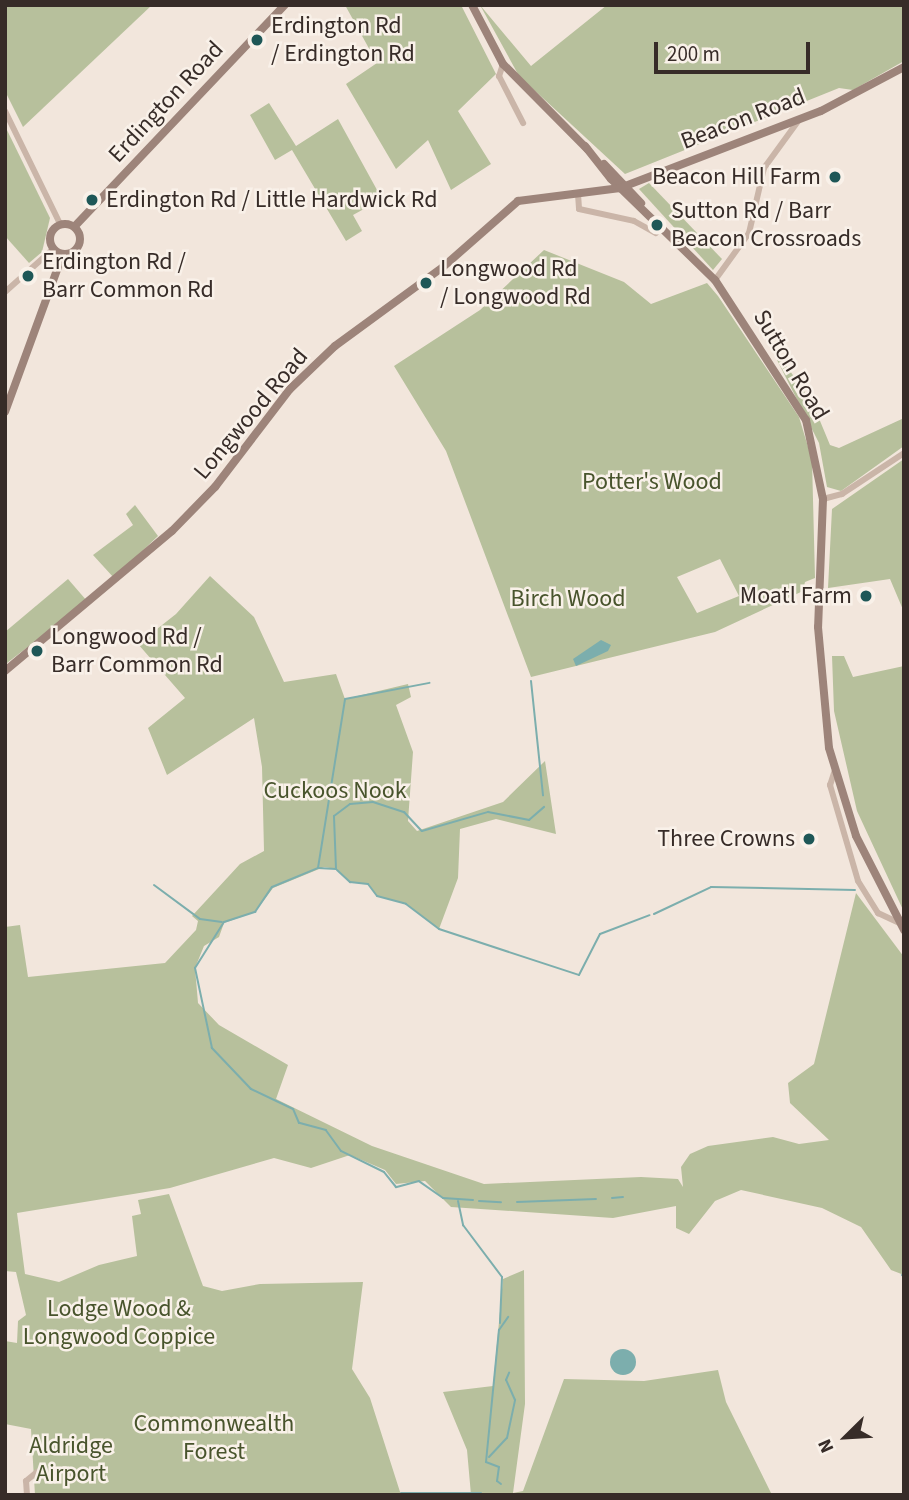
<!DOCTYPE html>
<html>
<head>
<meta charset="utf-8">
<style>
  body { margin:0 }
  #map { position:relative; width:909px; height:1500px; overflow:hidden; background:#f2e6dc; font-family:"Source Sans 3",sans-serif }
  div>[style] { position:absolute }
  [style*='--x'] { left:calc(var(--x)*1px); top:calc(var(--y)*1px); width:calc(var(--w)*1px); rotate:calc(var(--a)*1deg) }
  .green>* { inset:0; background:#b7c09c }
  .water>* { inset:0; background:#7caead }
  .round { border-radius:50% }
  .stream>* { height:2px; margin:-1px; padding:0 1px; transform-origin:1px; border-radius:1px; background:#7caead }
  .street>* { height:6px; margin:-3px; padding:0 3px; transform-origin:3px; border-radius:3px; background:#cab5a8 }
  .secondary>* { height:8px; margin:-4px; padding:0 4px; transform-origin:4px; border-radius:4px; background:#9d847a }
  .secondary>.ring { margin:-4px; padding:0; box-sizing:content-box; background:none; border:8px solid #9d847a; border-radius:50% }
  .dots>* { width:19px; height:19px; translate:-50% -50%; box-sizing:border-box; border:4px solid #f9f1e9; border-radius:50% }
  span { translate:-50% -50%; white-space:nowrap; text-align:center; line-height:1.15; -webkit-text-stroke:5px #f9f1e9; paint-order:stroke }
  .poi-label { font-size:24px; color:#372c28 }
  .left { translate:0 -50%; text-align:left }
  .right { translate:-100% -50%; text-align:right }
  .street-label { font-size:24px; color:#372c28 }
  .park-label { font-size:24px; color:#48542c }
  .frame { position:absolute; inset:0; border:7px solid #372c28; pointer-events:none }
  .north { position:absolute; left:811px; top:1402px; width:70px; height:70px; -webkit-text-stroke:5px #f9f1e9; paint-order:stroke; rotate:246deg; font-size:19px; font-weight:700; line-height:28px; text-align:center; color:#372c28 }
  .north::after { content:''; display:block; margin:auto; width:24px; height:32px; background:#372c28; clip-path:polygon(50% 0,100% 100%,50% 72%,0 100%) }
  .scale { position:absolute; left:654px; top:42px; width:156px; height:32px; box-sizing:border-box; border:4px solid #372c28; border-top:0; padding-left:9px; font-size:21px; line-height:24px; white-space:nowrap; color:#372c28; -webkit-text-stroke:5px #f9f1e9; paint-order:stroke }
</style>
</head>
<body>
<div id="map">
  <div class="green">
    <i style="clip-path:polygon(5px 5px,152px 5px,23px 127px,5px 91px)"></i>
    <i style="clip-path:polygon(345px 5px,461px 5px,496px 74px,458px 111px,491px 164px,451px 190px,428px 140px,396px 169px,346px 84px,377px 63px)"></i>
    <i style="clip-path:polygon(480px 5px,531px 66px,607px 5px,904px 5px,904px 61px,853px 90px,839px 88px,625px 174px,519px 76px)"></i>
    <i style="clip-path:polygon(269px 103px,296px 146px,338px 119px,382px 199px,353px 215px,362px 231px,346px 241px,292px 150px,275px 160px,250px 115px)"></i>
    <i style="clip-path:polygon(5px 126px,50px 218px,42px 252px,29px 263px,5px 236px)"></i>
    <i style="clip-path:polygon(649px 183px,722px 259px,713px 270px,639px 189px)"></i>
    <i style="clip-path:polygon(evenodd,544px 250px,624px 282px,651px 304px,707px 283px,718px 296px,799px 417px,812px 460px,815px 578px,805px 582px,803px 591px,715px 632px,531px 677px,446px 451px,394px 366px,480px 310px,544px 250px,720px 559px,739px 596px,697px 613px,677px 577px,720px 559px)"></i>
    <i style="clip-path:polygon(781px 358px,813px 404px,830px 445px,839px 448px,904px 418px,904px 446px,841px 491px,827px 487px,819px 443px,777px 360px)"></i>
    <i style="clip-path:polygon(904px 459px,904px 612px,890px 579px,828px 588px,832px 509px)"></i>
    <i style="clip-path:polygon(135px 505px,158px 536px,114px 578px,93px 555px,133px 525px,126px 514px)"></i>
    <i style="clip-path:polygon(210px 576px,254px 617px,284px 682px,336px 674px,345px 699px,408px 684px,411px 697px,396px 705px,413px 752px,408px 821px,417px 831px,503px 802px,545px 761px,556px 834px,496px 819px,460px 829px,458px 878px,439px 929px,406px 904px,377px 896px,368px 884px,350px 882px,336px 869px,324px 867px,273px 888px,255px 912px,224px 923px,219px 937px,204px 946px,195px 968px,198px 1003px,219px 1025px,288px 1065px,276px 1099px,372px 1146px,484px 1184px,641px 1177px,678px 1179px,683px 1187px,681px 1167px,690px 1154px,708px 1146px,773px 1137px,799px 1144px,829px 1140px,790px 1103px,788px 1083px,814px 1064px,856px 893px,904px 957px,904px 1275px,891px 1270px,861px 1227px,822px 1208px,741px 1190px,715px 1201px,689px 1234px,676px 1228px,676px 1206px,613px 1218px,451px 1207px,425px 1181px,396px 1184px,385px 1170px,350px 1155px,311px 1168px,274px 1158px,170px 1188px,17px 1213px,25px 1274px,59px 1282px,99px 1265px,137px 1256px,132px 1216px,141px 1214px,138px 1200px,169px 1194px,203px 1286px,222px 1291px,260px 1284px,363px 1282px,352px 1369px,370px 1398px,401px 1495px,35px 1495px,31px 1429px,5px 1424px,5px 1341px,17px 1343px,18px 1321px,26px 1315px,16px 1272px,5px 1271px,5px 927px,20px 925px,28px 977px,165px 963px,196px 930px,198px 921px,192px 916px,240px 864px,264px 851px,262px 767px,254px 718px,167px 775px,148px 728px,185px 698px,138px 644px,176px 614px)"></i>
    <i style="clip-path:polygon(68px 579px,87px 601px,7px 663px,5px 632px)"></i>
    <i style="clip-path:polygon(832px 656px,844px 656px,853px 677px,904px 666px,904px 912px,857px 811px,834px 711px)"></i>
    <i style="clip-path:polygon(524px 1270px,525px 1404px,513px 1493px,523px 1491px,564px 1379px,644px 1381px,718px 1370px,726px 1402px,772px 1495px,471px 1495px,467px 1450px,443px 1392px,493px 1386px,503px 1279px)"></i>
  </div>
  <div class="water">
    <i style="clip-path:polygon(601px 640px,611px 645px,608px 651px,576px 666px,573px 659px)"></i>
    <i class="round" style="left:610px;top:1349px;width:26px;height:26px"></i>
  </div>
  <div class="stream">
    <i style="--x:531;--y:681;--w:115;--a:84"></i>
    <i style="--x:318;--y:868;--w:171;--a:-80.9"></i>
    <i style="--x:345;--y:699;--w:86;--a:-10.8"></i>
    <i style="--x:337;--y:870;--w:18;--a:43"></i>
    <i style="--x:350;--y:882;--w:18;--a:6"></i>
    <i style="--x:368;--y:884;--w:15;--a:53"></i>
    <i style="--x:377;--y:896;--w:30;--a:15"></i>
    <i style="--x:406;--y:904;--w:41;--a:37.1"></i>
    <i style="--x:439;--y:929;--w:147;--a:18.2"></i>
    <i style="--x:579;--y:975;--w:46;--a:-62.9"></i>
    <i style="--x:600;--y:934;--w:53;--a:-20.8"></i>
    <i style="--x:154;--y:885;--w:57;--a:36.5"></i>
    <i style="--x:200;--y:919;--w:22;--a:8"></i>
    <i style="--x:654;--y:914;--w:63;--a:-25.3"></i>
    <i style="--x:711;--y:887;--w:144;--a:1.2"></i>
    <i style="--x:612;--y:1198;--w:11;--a:-5"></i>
    <i style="--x:473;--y:1200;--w:30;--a:-176"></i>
    <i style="--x:443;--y:1198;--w:29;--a:-145"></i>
    <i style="--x:419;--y:1181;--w:24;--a:165"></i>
    <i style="--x:396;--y:1187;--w:19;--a:-129"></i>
    <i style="--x:384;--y:1172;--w:48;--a:-154"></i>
    <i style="--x:341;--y:1151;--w:26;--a:-126"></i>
    <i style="--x:326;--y:1130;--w:28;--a:-165"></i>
    <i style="--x:299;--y:1123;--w:15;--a:-113"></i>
    <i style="--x:293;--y:1109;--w:47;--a:-154.5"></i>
    <i style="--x:251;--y:1089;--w:57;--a:-133.6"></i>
    <i style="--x:212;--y:1048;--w:82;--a:-102"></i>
    <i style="--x:195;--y:968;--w:54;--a:-57.8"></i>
    <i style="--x:224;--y:922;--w:33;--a:-18"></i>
    <i style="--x:255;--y:912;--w:30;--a:-56"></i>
    <i style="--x:272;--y:887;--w:50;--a:-22.4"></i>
    <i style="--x:318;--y:868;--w:18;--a:3"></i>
    <i style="--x:336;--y:869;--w:53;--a:-92.2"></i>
    <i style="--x:334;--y:816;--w:20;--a:-37"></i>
    <i style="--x:350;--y:804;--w:23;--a:-5"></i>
    <i style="--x:373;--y:802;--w:33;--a:18"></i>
    <i style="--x:404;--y:812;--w:26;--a:47"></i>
    <i style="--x:422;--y:831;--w:69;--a:-16.1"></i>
    <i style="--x:488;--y:812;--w:42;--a:11"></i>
    <i style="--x:529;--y:820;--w:20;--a:-41"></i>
    <i style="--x:458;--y:1201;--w:25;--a:78"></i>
    <i style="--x:463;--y:1225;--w:65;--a:53.1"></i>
    <i style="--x:502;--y:1277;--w:46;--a:92.5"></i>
    <i style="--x:479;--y:1201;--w:22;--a:3"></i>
    <i style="--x:517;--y:1202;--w:79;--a:-2.2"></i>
    <i style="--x:902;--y:1275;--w:3;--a:45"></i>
    <i style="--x:489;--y:1457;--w:26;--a:-47"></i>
    <i style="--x:507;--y:1438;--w:39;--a:-78"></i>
    <i style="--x:515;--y:1400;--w:22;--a:-114"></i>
    <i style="--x:506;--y:1380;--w:8;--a:-67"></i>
    <i style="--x:501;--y:1484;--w:5;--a:-143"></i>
    <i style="--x:497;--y:1481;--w:14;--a:-82"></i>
    <i style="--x:499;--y:1467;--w:14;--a:-159"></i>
    <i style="--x:486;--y:1462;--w:133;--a:-84.4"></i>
    <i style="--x:499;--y:1330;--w:16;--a:-55"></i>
    <i style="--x:401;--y:1493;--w:80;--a:0"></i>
  </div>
  <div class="street">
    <i style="--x:503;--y:64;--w:13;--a:108"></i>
    <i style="--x:499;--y:76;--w:53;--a:62.9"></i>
    <i style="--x:5;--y:111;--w:126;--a:64"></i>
    <i style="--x:578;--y:194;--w:15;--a:86"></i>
    <i style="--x:579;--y:209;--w:56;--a:12.3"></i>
    <i style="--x:634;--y:221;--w:25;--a:29"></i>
    <i style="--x:715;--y:280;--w:58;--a:-54.1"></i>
    <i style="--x:749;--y:233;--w:67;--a:-77"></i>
    <i style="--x:764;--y:168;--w:59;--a:-53.9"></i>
    <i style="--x:5;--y:292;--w:63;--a:-41.8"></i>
    <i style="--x:823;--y:499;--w:20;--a:-15"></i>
    <i style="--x:842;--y:494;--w:74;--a:-33.5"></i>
    <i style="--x:835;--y:770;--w:16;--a:108"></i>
    <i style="--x:830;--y:785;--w:100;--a:73.7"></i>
    <i style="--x:858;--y:881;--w:38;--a:58"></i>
    <i style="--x:878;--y:913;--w:23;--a:25"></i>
    <i style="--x:27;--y:1495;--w:14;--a:-94"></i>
    <i style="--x:26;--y:1481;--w:14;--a:-39"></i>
  </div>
  <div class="secondary">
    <i style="--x:472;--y:5;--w:67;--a:62.3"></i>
    <i style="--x:503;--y:64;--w:120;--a:45.3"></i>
    <i style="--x:585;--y:146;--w:42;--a:51.8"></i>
    <i style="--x:611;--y:179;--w:145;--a:44.2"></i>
    <i style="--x:715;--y:280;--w:167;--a:57"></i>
    <i style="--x:806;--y:420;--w:81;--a:77.9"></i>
    <i style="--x:823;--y:499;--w:128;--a:92.2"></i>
    <i style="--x:818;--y:627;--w:121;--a:84.8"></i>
    <i style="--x:829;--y:748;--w:92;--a:72.9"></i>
    <i style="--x:856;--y:836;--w:106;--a:62.9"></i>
    <i style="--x:604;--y:164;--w:54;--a:46.5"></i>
    <i class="ring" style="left:50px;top:224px;width:22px;height:22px"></i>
    <i style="--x:75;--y:226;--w:305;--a:-46.5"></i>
    <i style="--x:5;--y:412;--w:166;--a:-69.9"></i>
    <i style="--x:5;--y:671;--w:218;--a:-40"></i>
    <i style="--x:172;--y:531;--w:62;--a:-45.7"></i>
    <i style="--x:215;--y:487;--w:123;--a:-52.6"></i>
    <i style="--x:290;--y:389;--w:62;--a:-43.7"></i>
    <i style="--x:335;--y:346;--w:134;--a:-36.2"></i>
    <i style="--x:443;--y:267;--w:100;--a:-41.3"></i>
    <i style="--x:518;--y:201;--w:103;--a:-7.3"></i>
    <i style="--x:620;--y:188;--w:215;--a:-21"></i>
    <i style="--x:821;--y:111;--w:94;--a:-27.9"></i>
  </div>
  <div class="dots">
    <i style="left:257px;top:40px;background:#1e5757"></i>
    <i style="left:835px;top:177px;background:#1e5757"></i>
    <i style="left:92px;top:200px;background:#1e5757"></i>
    <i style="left:657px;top:225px;background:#1e5757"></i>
    <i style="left:28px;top:276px;background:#1e5757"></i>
    <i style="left:426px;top:283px;background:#1e5757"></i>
    <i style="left:866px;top:596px;background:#1e5757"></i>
    <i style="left:37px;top:651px;background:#1e5757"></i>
    <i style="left:809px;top:839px;background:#1e5757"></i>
  </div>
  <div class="poi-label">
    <span class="left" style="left:271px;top:40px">Erdington Rd<br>/ Erdington Rd</span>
    <span class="right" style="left:821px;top:177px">Beacon Hill Farm</span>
    <span class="left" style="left:106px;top:200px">Erdington Rd / Little Hardwick Rd</span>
    <span class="left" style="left:671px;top:225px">Sutton Rd / Barr<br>Beacon Crossroads</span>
    <span class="left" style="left:42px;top:276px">Erdington Rd /<br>Barr Common Rd</span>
    <span class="left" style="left:440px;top:283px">Longwood Rd<br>/ Longwood Rd</span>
    <span class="right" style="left:852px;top:596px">Moatl Farm</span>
    <span class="left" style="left:51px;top:651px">Longwood Rd /<br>Barr Common Rd</span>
    <span class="right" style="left:795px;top:839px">Three Crowns</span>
  </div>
  <div class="street-label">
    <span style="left:166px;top:102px;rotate:-47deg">Erdington Road</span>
    <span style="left:743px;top:119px;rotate:-21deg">Beacon Road</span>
    <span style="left:791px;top:365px;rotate:59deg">Sutton Road</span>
    <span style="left:251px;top:414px;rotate:-50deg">Longwood Road</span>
  </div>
  <div class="park-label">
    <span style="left:652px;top:482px">Potter's Wood</span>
    <span style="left:568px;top:599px">Birch Wood</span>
    <span style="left:335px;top:791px">Cuckoos Nook</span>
    <span style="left:119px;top:1323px">Lodge Wood &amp;<br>Longwood Coppice</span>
    <span style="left:214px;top:1438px">Commonwealth<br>Forest</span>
    <span style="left:71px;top:1460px">Aldridge<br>Airport</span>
  </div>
  <div class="frame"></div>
  <div class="north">N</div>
  <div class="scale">200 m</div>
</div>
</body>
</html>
